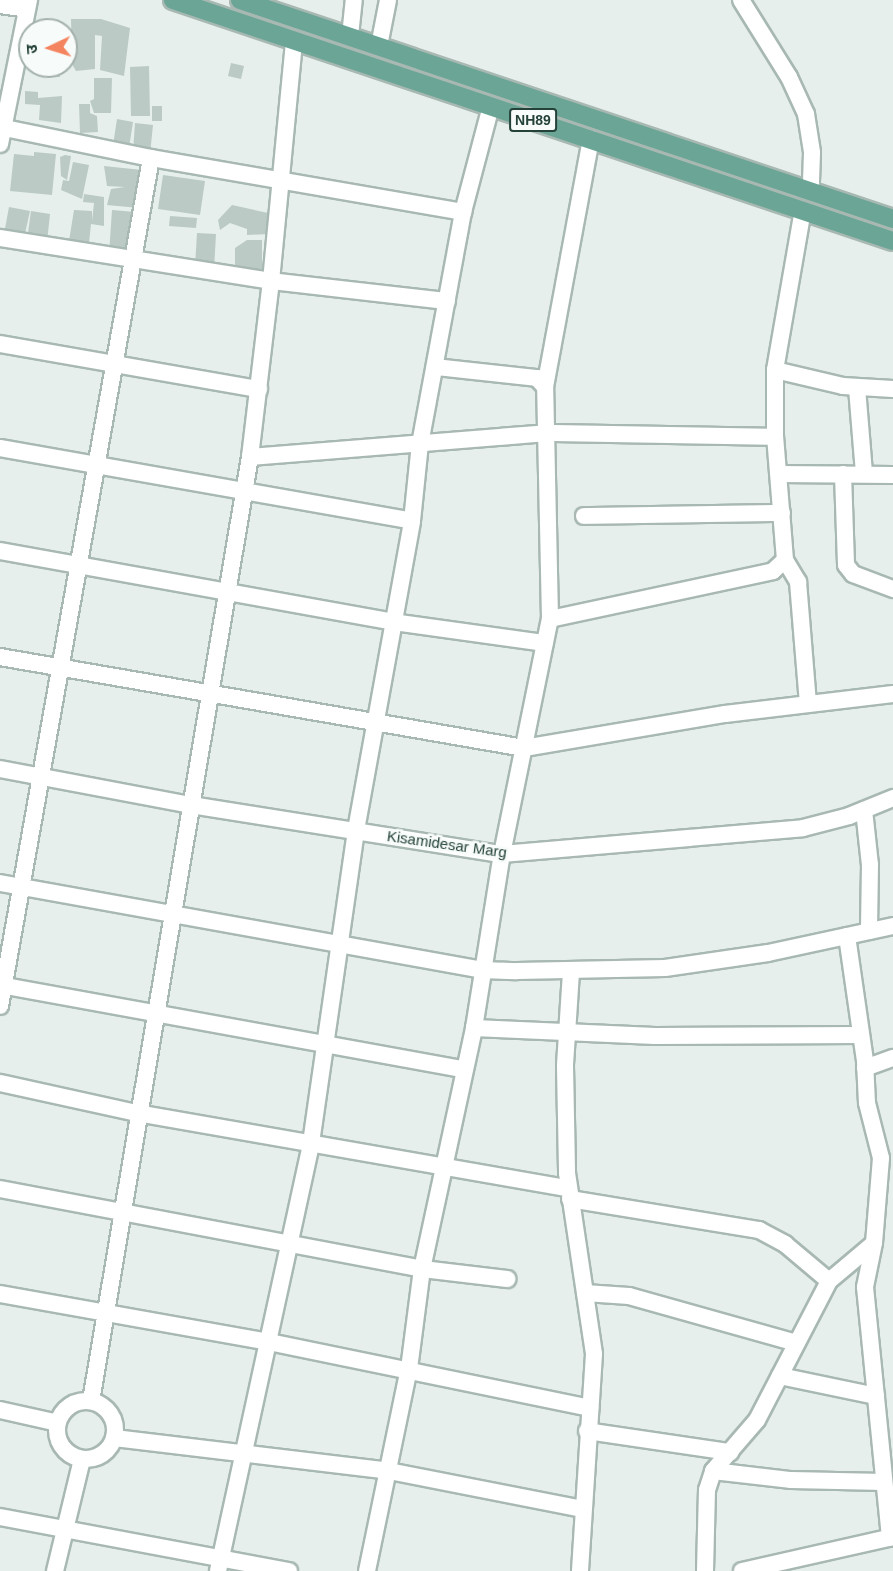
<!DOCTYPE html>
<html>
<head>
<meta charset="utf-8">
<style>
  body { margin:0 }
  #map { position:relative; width:893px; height:1571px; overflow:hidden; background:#e6efeb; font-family:Helvetica,"Noto Sans Devanagari",sans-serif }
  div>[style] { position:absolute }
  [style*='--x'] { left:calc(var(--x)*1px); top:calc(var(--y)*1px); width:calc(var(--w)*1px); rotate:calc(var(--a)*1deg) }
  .building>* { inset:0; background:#bbcac4 }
  .roads { filter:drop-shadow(2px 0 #a8b8b2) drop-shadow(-2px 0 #a8b8b2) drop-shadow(0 2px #a8b8b2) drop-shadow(0 -2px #a8b8b2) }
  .street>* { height:16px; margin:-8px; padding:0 8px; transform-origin:8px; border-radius:8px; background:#fff }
  .street>.ring { margin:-8px; padding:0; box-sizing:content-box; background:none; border:16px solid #fff; border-radius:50% }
  .primary>* { height:18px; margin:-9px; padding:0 9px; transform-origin:9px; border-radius:9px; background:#6aa596 }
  span { translate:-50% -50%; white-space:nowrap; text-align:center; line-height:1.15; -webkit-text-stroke:5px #f7fbf9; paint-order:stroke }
  .shield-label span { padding:2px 4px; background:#f7fbf9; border:2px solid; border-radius:4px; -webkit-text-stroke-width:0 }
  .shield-label { font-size:14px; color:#24423a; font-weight:700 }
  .street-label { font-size:15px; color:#24423a }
  .north { position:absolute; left:18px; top:18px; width:60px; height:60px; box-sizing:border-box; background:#f7fbf9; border:2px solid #a3b1ad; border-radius:50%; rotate:266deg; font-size:16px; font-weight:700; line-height:24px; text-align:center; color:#24423a }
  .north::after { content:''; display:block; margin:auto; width:21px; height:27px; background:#f4845f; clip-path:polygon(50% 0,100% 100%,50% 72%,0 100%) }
</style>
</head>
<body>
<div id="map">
  <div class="building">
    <i style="clip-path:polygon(71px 19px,101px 19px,130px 28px,124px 76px,100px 70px,102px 36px,95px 35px,95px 69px,76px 71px,72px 64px)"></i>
    <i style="clip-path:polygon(231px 63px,244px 66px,241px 79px,228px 76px)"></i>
    <i style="clip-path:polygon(40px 66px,59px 66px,60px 77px,41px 77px)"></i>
    <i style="clip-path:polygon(149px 66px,150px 116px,131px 116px,130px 67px)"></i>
    <i style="clip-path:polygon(94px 78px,112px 78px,111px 113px,94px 113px,90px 101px,94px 99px)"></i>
    <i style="clip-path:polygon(25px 91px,38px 92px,38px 98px,62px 96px,61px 123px,39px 120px,40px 105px,25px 104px)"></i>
    <i style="clip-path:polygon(79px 104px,90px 104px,90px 113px,97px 116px,98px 132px,80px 133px)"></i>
    <i style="clip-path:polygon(152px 106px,162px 106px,162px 121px,152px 121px)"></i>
    <i style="clip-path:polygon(117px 119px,133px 122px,129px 148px,113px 145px)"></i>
    <i style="clip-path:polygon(135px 123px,153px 125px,150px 154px,133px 152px)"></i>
    <i style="clip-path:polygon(34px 152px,56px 154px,52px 195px,10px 191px,14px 154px,34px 156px)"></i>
    <i style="clip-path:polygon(65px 155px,71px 156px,67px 180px,61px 176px,60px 157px)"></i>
    <i style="clip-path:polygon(73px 162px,89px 165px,82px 199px,61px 190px,63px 180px,69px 181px)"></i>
    <i style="clip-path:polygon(104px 166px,142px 170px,139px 208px,107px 205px,111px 189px,125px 187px,107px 186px)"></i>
    <i style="clip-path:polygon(163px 175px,205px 181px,200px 215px,158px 209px)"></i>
    <i style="clip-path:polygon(84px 194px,104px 197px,104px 226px,91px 224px,89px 243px,69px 241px,74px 210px,92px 211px,92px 221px,94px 203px,83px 202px)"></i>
    <i style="clip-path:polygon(232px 205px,268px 213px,269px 234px,247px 235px,247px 229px,230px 223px,220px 230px,218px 220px)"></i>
    <i style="clip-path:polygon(9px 207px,30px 211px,24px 238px,4px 234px)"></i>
    <i style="clip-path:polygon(112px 210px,135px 212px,132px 256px,109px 254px)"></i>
    <i style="clip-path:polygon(31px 211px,50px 214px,47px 242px,27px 240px)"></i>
    <i style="clip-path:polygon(170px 216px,197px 218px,196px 228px,169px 226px)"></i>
    <i style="clip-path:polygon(197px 233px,216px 234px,214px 269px,195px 267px)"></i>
    <i style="clip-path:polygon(247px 240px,262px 240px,262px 271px,235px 272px,235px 248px)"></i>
  </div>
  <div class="roads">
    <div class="street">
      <i style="--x:741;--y:0;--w:91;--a:58.1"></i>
      <i style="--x:789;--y:77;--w:41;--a:65.3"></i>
      <i style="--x:806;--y:114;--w:39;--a:81"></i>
      <i style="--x:812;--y:153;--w:38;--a:92"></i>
      <i style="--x:0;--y:5;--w:27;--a:8"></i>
      <i style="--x:350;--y:36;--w:36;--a:-84"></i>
      <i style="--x:379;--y:46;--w:47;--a:-78.9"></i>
      <i style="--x:0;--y:127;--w:154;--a:11.6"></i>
      <i style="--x:151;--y:158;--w:317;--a:9.8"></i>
      <i style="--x:0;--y:144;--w:147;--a:-78.6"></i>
      <i style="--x:0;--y:238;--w:274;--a:9"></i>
      <i style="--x:271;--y:281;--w:177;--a:6.5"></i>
      <i style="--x:0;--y:344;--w:263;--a:9.9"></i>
      <i style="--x:775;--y:370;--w:70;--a:13.2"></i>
      <i style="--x:843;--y:386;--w:50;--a:3.4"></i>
      <i style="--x:545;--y:387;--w:252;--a:-79.5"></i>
      <i style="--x:857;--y:388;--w:86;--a:85.3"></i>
      <i style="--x:0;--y:448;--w:418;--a:10"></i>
      <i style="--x:250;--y:457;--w:298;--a:-4.6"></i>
      <i style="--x:547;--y:433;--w:228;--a:1"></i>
      <i style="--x:779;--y:474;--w:114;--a:0.5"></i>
      <i style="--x:843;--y:474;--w:91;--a:88.1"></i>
      <i style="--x:846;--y:565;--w:11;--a:52"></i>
      <i style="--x:853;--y:574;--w:43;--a:20.6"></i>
      <i style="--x:584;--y:516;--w:198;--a:-0.9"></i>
      <i style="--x:0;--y:551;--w:399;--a:10.2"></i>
      <i style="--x:393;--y:622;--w:153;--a:7.9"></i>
      <i style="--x:785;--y:560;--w:26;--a:59"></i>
      <i style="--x:798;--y:582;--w:121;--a:85.3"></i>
      <i style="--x:550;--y:619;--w:228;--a:-12.1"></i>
      <i style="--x:773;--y:571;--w:16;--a:-43"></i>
      <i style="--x:785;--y:560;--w:123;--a:-94.6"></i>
      <i style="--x:775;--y:437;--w:67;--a:-90"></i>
      <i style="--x:775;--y:370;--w:162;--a:-80.1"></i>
      <i style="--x:0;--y:657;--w:532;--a:9.85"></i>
      <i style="--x:524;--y:748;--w:204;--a:-9.6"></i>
      <i style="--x:725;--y:714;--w:169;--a:-6.8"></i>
      <i style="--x:0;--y:769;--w:194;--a:10.7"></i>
      <i style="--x:191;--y:805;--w:315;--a:9"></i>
      <i style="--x:502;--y:854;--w:302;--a:-4.9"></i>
      <i style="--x:803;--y:828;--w:48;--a:-14.6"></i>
      <i style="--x:849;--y:816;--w:48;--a:-22.2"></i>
      <i style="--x:864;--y:810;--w:55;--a:83.8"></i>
      <i style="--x:870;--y:865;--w:66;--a:90.9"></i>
      <i style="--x:0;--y:883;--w:490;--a:10.2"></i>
      <i style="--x:482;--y:970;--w:35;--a:2"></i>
      <i style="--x:517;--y:971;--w:148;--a:-1.2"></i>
      <i style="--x:665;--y:968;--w:104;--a:-8.3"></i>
      <i style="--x:768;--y:953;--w:128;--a:-12.2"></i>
      <i style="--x:847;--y:936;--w:126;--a:81.8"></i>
      <i style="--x:865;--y:1061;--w:42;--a:87.3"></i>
      <i style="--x:867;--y:1103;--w:57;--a:75.7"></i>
      <i style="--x:881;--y:1158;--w:85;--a:94.7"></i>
      <i style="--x:874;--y:1243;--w:45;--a:101.6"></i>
      <i style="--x:865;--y:1287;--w:252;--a:84.3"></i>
      <i style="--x:571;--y:972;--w:94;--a:93.7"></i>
      <i style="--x:565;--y:1066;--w:107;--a:88.9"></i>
      <i style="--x:567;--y:1173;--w:183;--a:81.5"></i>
      <i style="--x:594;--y:1354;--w:217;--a:93.7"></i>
      <i style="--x:0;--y:985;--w:470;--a:10.3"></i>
      <i style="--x:0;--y:1006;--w:861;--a:-79.9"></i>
      <i style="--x:474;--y:1028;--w:181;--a:2.5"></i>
      <i style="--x:655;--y:1036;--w:206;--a:-0.3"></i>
      <i style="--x:865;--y:1068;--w:30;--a:-20"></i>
      <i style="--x:0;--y:1083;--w:140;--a:12.4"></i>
      <i style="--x:137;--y:1113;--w:437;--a:9.9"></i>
      <i style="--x:0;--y:1189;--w:430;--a:10.7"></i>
      <i style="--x:422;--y:1269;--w:86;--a:6.7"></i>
      <i style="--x:570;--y:1199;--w:192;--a:9.3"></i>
      <i style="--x:759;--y:1230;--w:30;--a:28"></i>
      <i style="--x:785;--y:1244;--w:57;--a:40.1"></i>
      <i style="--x:585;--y:1293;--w:44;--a:3.9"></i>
      <i style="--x:629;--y:1296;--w:173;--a:15.7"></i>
      <i style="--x:0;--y:1294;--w:273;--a:10.1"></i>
      <i style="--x:269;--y:1342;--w:328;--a:11.6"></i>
      <i style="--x:780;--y:1376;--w:98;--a:11.8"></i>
      <i style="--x:91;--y:1401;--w:957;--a:-80.44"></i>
      <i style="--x:250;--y:457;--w:177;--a:-83.2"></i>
      <i style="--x:271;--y:281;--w:242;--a:-84.5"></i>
      <i class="ring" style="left:57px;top:1401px;width:42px;height:42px"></i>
      <i style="--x:0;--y:1410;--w:59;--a:12.6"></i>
      <i style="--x:587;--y:1431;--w:145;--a:8.4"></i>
      <i style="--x:114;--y:1438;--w:277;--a:6.8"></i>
      <i style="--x:389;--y:1471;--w:198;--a:11.1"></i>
      <i style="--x:713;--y:1471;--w:79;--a:6.6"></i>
      <i style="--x:791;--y:1480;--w:93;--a:1.2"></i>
      <i style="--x:0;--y:1517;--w:294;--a:10.6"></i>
      <i style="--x:55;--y:1571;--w:115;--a:-76.4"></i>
      <i style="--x:218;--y:1571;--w:438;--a:-77.7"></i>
      <i style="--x:311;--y:1143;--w:316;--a:-81.8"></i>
      <i style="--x:356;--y:830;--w:314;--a:-79.7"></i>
      <i style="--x:412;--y:521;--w:77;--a:-84.1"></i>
      <i style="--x:420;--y:444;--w:236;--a:-79.5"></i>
      <i style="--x:463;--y:212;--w:110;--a:-75.2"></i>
      <i style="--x:367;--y:1571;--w:206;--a:-78.3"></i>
      <i style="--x:409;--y:1369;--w:101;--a:-82.6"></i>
      <i style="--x:422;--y:1269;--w:247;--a:-77.8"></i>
      <i style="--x:474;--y:1028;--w:176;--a:-80.9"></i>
      <i style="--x:502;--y:854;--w:240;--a:-78.5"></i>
      <i style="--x:550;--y:619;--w:232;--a:-91.2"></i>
      <i style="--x:545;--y:387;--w:12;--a:-132"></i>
      <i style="--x:537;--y:378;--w:102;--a:-173.8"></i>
      <i style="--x:705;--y:1571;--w:81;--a:-88.6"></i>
      <i style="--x:707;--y:1490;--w:20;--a:-72"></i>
      <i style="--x:713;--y:1471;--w:67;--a:-49.2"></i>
      <i style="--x:757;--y:1420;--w:157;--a:-62.6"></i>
      <i style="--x:829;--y:1281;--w:57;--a:-40.1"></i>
      <i style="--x:742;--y:1571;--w:155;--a:-12.7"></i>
    </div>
    <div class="primary">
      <i style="--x:173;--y:0;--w:759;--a:18.51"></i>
      <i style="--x:240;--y:0;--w:689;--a:18.54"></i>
    </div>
  </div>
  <div class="shield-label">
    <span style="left:533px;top:120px">NH89</span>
  </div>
  <div class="street-label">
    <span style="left:447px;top:844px;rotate:8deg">Kisamidesar Marg</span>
  </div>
  <div class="north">उ</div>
</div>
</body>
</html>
